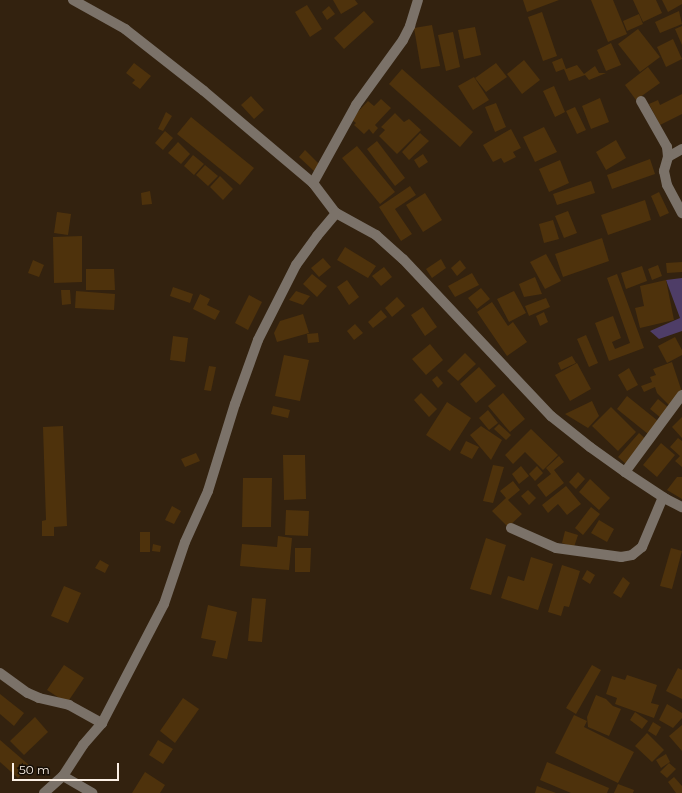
<!DOCTYPE html>
<html>
<head>
<meta charset="utf-8">
<style>
  body { margin:0 }
  #map { position:relative; width:682px; height:793px; overflow:hidden; background:#33220f; font-family:Montserrat,sans-serif }
  div>[style] { position:absolute }
  [style*='--x'] { left:calc(var(--x)*1px); top:calc(var(--y)*1px); width:calc(var(--w)*1px); rotate:calc(var(--a)*1deg) }
  .green>* { inset:0; background:#4e3d67 }
  .building>* { inset:0; background:#4e320c }
  .minor>* { height:10px; margin:-5px; padding:0 5px; transform-origin:5px; border-radius:5px; background:#7b7269 }
  span { translate:-50% -50%; white-space:nowrap; text-align:center; line-height:1.15; -webkit-text-stroke:4px #150e06; paint-order:stroke }
  .scale { position:absolute; left:12px; top:763px; width:107px; height:18px; box-sizing:border-box; border:2px solid #fbf0e5; border-top:0; padding-left:5px; font-size:12px; line-height:14px; white-space:nowrap; color:#fbf0e5; -webkit-text-stroke:3px #150e06; paint-order:stroke }
</style>
</head>
<body>
<div id="map">
  <div class="green">
    <i style="clip-path:polygon(682px 278px,682px 331px,659px 339px,650px 331px,680px 318px,666px 280px)"></i>
  </div>
  <div class="building">
    <i style="clip-path:polygon(333px 0,355px 0,358px 4px,341px 14px)"></i>
    <i style="clip-path:polygon(523px 0,559px 0,527px 12px)"></i>
    <i style="clip-path:polygon(591px 0,613px 0,627px 34px,608px 42px)"></i>
    <i style="clip-path:polygon(633px 0,656px 0,662px 13px,643px 22px)"></i>
    <i style="clip-path:polygon(662px 0,682px 0,682px 4px,668px 12px)"></i>
    <i style="clip-path:polygon(307px 5px,322px 29px,310px 37px,295px 12px)"></i>
    <i style="clip-path:polygon(329px 6px,335px 14px,327px 20px,322px 12px)"></i>
    <i style="clip-path:polygon(364px 11px,374px 22px,344px 49px,334px 38px)"></i>
    <i style="clip-path:polygon(679px 11px,682px 24px,660px 33px,655px 22px)"></i>
    <i style="clip-path:polygon(542px 12px,557px 56px,543px 61px,528px 17px)"></i>
    <i style="clip-path:polygon(639px 14px,643px 24px,627px 31px,623px 21px)"></i>
    <i style="clip-path:polygon(432px 25px,440px 66px,421px 69px,414px 28px)"></i>
    <i style="clip-path:polygon(682px 26px,682px 45px,675px 29px)"></i>
    <i style="clip-path:polygon(475px 27px,481px 55px,464px 59px,458px 30px)"></i>
    <i style="clip-path:polygon(638px 29px,660px 57px,640px 72px,618px 44px)"></i>
    <i style="clip-path:polygon(453px 32px,460px 67px,446px 71px,438px 35px)"></i>
    <i style="clip-path:polygon(673px 39px,682px 59px,666px 67px,657px 47px)"></i>
    <i style="clip-path:polygon(611px 43px,621px 65px,606px 71px,597px 50px)"></i>
    <i style="clip-path:polygon(562px 58px,566px 69px,577px 65px,584px 74px,595px 66px,599px 73px,606px 73px,589px 80px,585px 75px,569px 81px,564px 69px,556px 72px,552px 62px)"></i>
    <i style="clip-path:polygon(524px 60px,540px 80px,522px 94px,507px 74px)"></i>
    <i style="clip-path:polygon(134px 63px,151px 76px,140px 89px,132px 83px,135px 80px,126px 73px)"></i>
    <i style="clip-path:polygon(496px 63px,507px 77px,486px 92px,475px 78px)"></i>
    <i style="clip-path:polygon(648px 67px,660px 83px,636px 100px,625px 85px)"></i>
    <i style="clip-path:polygon(402px 69px,473px 132px,460px 147px,389px 84px)"></i>
    <i style="clip-path:polygon(474px 77px,489px 100px,473px 110px,458px 86px)"></i>
    <i style="clip-path:polygon(554px 86px,565px 112px,555px 117px,543px 91px)"></i>
    <i style="clip-path:polygon(682px 94px,682px 114px,660px 125px,649px 104px,658px 100px,660px 105px)"></i>
    <i style="clip-path:polygon(251px 96px,264px 110px,254px 119px,241px 105px)"></i>
    <i style="clip-path:polygon(600px 98px,609px 122px,591px 129px,582px 106px)"></i>
    <i style="clip-path:polygon(381px 99px,391px 108px,375px 125px,378px 128px,373px 134px,369px 129px,364px 134px,354px 125px,356px 123px,351px 119px,368px 101px,374px 106px)"></i>
    <i style="clip-path:polygon(496px 103px,506px 127px,495px 132px,485px 107px)"></i>
    <i style="clip-path:polygon(575px 107px,586px 130px,577px 134px,566px 111px)"></i>
    <i style="clip-path:polygon(166px 112px,172px 116px,163px 131px,158px 129px)"></i>
    <i style="clip-path:polygon(395px 113px,404px 122px,409px 119px,421px 130px,397px 154px,379px 136px,385px 130px,381px 127px)"></i>
    <i style="clip-path:polygon(191px 117px,254px 168px,240px 185px,177px 134px)"></i>
    <i style="clip-path:polygon(544px 127px,557px 152px,535px 162px,523px 137px)"></i>
    <i style="clip-path:polygon(511px 129px,521px 148px,513px 152px,516px 157px,504px 163px,501px 158px,493px 162px,483px 145px)"></i>
    <i style="clip-path:polygon(165px 131px,173px 138px,163px 150px,155px 143px)"></i>
    <i style="clip-path:polygon(420px 133px,429px 141px,409px 160px,402px 152px)"></i>
    <i style="clip-path:polygon(616px 140px,626px 158px,606px 170px,596px 152px)"></i>
    <i style="clip-path:polygon(377px 141px,405px 178px,395px 186px,367px 149px)"></i>
    <i style="clip-path:polygon(178px 142px,190px 154px,181px 164px,168px 153px)"></i>
    <i style="clip-path:polygon(357px 146px,395px 192px,380px 204px,342px 158px)"></i>
    <i style="clip-path:polygon(305px 150px,321px 166px,315px 172px,299px 157px)"></i>
    <i style="clip-path:polygon(423px 154px,428px 162px,419px 168px,414px 160px)"></i>
    <i style="clip-path:polygon(193px 155px,204px 164px,194px 175px,184px 166px)"></i>
    <i style="clip-path:polygon(650px 159px,655px 174px,612px 189px,607px 175px)"></i>
    <i style="clip-path:polygon(560px 160px,569px 183px,549px 192px,539px 169px)"></i>
    <i style="clip-path:polygon(205px 165px,218px 176px,208px 186px,196px 175px)"></i>
    <i style="clip-path:polygon(220px 176px,233px 189px,223px 200px,210px 187px)"></i>
    <i style="clip-path:polygon(591px 181px,595px 193px,557px 205px,553px 194px)"></i>
    <i style="clip-path:polygon(410px 186px,416px 195px,395px 209px,412px 234px,401px 241px,379px 207px)"></i>
    <i style="clip-path:polygon(150px 191px,152px 204px,142px 205px,141px 193px)"></i>
    <i style="clip-path:polygon(659px 192px,669px 213px,660px 217px,651px 196px)"></i>
    <i style="clip-path:polygon(425px 193px,442px 220px,423px 232px,406px 205px)"></i>
    <i style="clip-path:polygon(645px 200px,651px 220px,608px 235px,601px 215px)"></i>
    <i style="clip-path:polygon(568px 211px,577px 233px,564px 238px,555px 216px)"></i>
    <i style="clip-path:polygon(57px 212px,71px 214px,68px 235px,54px 233px)"></i>
    <i style="clip-path:polygon(553px 220px,559px 239px,544px 243px,539px 224px)"></i>
    <i style="clip-path:polygon(82px 236px,82px 282px,54px 283px,53px 237px)"></i>
    <i style="clip-path:polygon(602px 238px,609px 261px,563px 277px,555px 254px)"></i>
    <i style="clip-path:polygon(345px 247px,376px 266px,368px 278px,337px 260px)"></i>
    <i style="clip-path:polygon(546px 254px,561px 281px,545px 289px,530px 262px)"></i>
    <i style="clip-path:polygon(323px 258px,331px 267px,319px 277px,311px 268px)"></i>
    <i style="clip-path:polygon(441px 259px,446px 268px,432px 278px,426px 269px)"></i>
    <i style="clip-path:polygon(33px 260px,44px 265px,39px 277px,28px 273px)"></i>
    <i style="clip-path:polygon(460px 260px,466px 268px,457px 276px,451px 268px)"></i>
    <i style="clip-path:polygon(682px 262px,682px 272px,667px 273px,666px 263px)"></i>
    <i style="clip-path:polygon(658px 265px,662px 276px,652px 280px,648px 269px)"></i>
    <i style="clip-path:polygon(642px 266px,647px 281px,626px 289px,621px 273px)"></i>
    <i style="clip-path:polygon(384px 267px,392px 277px,381px 286px,372px 276px)"></i>
    <i style="clip-path:polygon(86px 269px,114px 269px,115px 290px,86px 290px)"></i>
    <i style="clip-path:polygon(472px 273px,479px 285px,455px 297px,448px 286px)"></i>
    <i style="clip-path:polygon(312px 274px,327px 286px,317px 297px,303px 284px)"></i>
    <i style="clip-path:polygon(617px 274px,644px 348px,609px 361px,595px 323px,613px 316px,621px 338px,612px 342px,615px 349px,630px 343px,607px 278px)"></i>
    <i style="clip-path:polygon(535px 277px,542px 294px,524px 297px,519px 284px)"></i>
    <i style="clip-path:polygon(347px 280px,359px 297px,349px 305px,337px 287px)"></i>
    <i style="clip-path:polygon(666px 280px,674px 320px,640px 328px,635px 308px,644px 306px,640px 286px)"></i>
    <i style="clip-path:polygon(173px 287px,193px 294px,190px 303px,170px 296px)"></i>
    <i style="clip-path:polygon(481px 288px,490px 299px,477px 309px,468px 298px)"></i>
    <i style="clip-path:polygon(61px 290px,70px 290px,71px 304px,62px 305px)"></i>
    <i style="clip-path:polygon(76px 291px,115px 294px,114px 310px,75px 308px)"></i>
    <i style="clip-path:polygon(296px 291px,310px 296px,303px 305px,289px 300px)"></i>
    <i style="clip-path:polygon(514px 291px,526px 313px,509px 322px,497px 299px)"></i>
    <i style="clip-path:polygon(200px 294px,210px 299px,207px 305px,220px 311px,215px 320px,193px 309px)"></i>
    <i style="clip-path:polygon(249px 295px,262px 302px,248px 330px,235px 323px)"></i>
    <i style="clip-path:polygon(397px 297px,405px 306px,392px 317px,385px 308px)"></i>
    <i style="clip-path:polygon(546px 298px,550px 307px,529px 316px,525px 306px)"></i>
    <i style="clip-path:polygon(492px 302px,508px 326px,513px 322px,527px 342px,507px 356px,477px 312px)"></i>
    <i style="clip-path:polygon(423px 307px,437px 327px,425px 336px,411px 315px)"></i>
    <i style="clip-path:polygon(381px 310px,387px 317px,373px 328px,368px 322px)"></i>
    <i style="clip-path:polygon(544px 312px,548px 322px,540px 326px,536px 316px)"></i>
    <i style="clip-path:polygon(303px 314px,309px 333px,277px 342px,274px 333px,280px 321px)"></i>
    <i style="clip-path:polygon(355px 324px,363px 333px,354px 340px,347px 331px)"></i>
    <i style="clip-path:polygon(318px 333px,319px 342px,308px 343px,307px 334px)"></i>
    <i style="clip-path:polygon(586px 335px,598px 363px,589px 367px,577px 339px)"></i>
    <i style="clip-path:polygon(173px 336px,188px 338px,185px 362px,170px 360px)"></i>
    <i style="clip-path:polygon(675px 337px,682px 350px,682px 355px,667px 363px,658px 346px)"></i>
    <i style="clip-path:polygon(430px 344px,443px 360px,426px 375px,412px 359px)"></i>
    <i style="clip-path:polygon(465px 353px,476px 364px,458px 381px,447px 371px)"></i>
    <i style="clip-path:polygon(284px 355px,309px 360px,300px 401px,275px 396px)"></i>
    <i style="clip-path:polygon(572px 356px,576px 363px,561px 370px,558px 363px)"></i>
    <i style="clip-path:polygon(672px 362px,682px 392px,672px 408px,657px 393px,655px 387px,644px 392px,641px 386px,652px 382px,650px 377px,656px 375px,653px 369px)"></i>
    <i style="clip-path:polygon(577px 363px,591px 389px,570px 401px,555px 375px)"></i>
    <i style="clip-path:polygon(209px 366px,216px 367px,211px 391px,204px 390px)"></i>
    <i style="clip-path:polygon(479px 367px,496px 386px,476px 403px,460px 384px)"></i>
    <i style="clip-path:polygon(629px 368px,638px 385px,627px 391px,618px 375px)"></i>
    <i style="clip-path:polygon(437px 376px,443px 383px,438px 388px,432px 380px)"></i>
    <i style="clip-path:polygon(421px 393px,437px 409px,429px 417px,414px 400px)"></i>
    <i style="clip-path:polygon(503px 393px,525px 419px,510px 432px,488px 406px)"></i>
    <i style="clip-path:polygon(627px 396px,658px 421px,648px 434px,617px 409px)"></i>
    <i style="clip-path:polygon(658px 399px,669px 408px,661px 418px,650px 409px)"></i>
    <i style="clip-path:polygon(592px 401px,599px 416px,588px 428px,565px 414px)"></i>
    <i style="clip-path:polygon(447px 402px,471px 418px,450px 451px,426px 435px)"></i>
    <i style="clip-path:polygon(273px 406px,290px 410px,288px 418px,271px 414px)"></i>
    <i style="clip-path:polygon(611px 407px,636px 432px,618px 451px,592px 426px)"></i>
    <i style="clip-path:polygon(488px 410px,498px 423px,489px 430px,479px 418px)"></i>
    <i style="clip-path:polygon(682px 417px,682px 438px,672px 427px)"></i>
    <i style="clip-path:polygon(499px 424px,511px 435px,506px 440px,494px 429px)"></i>
    <i style="clip-path:polygon(63px 426px,67px 526px,54px 527px,54px 536px,42px 536px,42px 521px,46px 520px,43px 427px)"></i>
    <i style="clip-path:polygon(481px 426px,502px 440px,491px 460px,470px 435px)"></i>
    <i style="clip-path:polygon(531px 429px,558px 455px,543px 470px,525px 452px,513px 464px,505px 455px)"></i>
    <i style="clip-path:polygon(639px 433px,648px 441px,627px 465px,618px 457px)"></i>
    <i style="clip-path:polygon(678px 438px,682px 441px,682px 467px,675px 461px,680px 456px,670px 447px)"></i>
    <i style="clip-path:polygon(466px 441px,479px 447px,472px 459px,460px 453px)"></i>
    <i style="clip-path:polygon(661px 443px,675px 455px,657px 477px,643px 465px)"></i>
    <i style="clip-path:polygon(196px 453px,200px 461px,185px 467px,181px 459px)"></i>
    <i style="clip-path:polygon(283px 455px,305px 455px,306px 499px,284px 500px)"></i>
    <i style="clip-path:polygon(559px 456px,564px 462px,554px 470px,564px 483px,546px 497px,537px 485px,551px 474px,546px 468px)"></i>
    <i style="clip-path:polygon(493px 465px,504px 467px,493px 503px,483px 501px)"></i>
    <i style="clip-path:polygon(521px 466px,529px 476px,519px 484px,512px 474px)"></i>
    <i style="clip-path:polygon(537px 466px,543px 473px,535px 481px,529px 474px)"></i>
    <i style="clip-path:polygon(578px 472px,585px 479px,576px 489px,569px 482px)"></i>
    <i style="clip-path:polygon(677px 477px,682px 477px,682px 499px,667px 490px)"></i>
    <i style="clip-path:polygon(243px 478px,272px 478px,271px 527px,242px 527px)"></i>
    <i style="clip-path:polygon(590px 479px,610px 498px,599px 510px,579px 492px)"></i>
    <i style="clip-path:polygon(513px 481px,520px 490px,508px 500px,522px 514px,508px 527px,492px 511px,506px 498px,500px 491px)"></i>
    <i style="clip-path:polygon(566px 486px,581px 504px,567px 515px,558px 504px,548px 513px,542px 505px)"></i>
    <i style="clip-path:polygon(528px 490px,536px 498px,529px 505px,521px 496px)"></i>
    <i style="clip-path:polygon(172px 506px,181px 511px,174px 524px,165px 520px)"></i>
    <i style="clip-path:polygon(591px 507px,600px 514px,583px 535px,575px 528px)"></i>
    <i style="clip-path:polygon(286px 510px,309px 511px,308px 536px,285px 535px)"></i>
    <i style="clip-path:polygon(599px 520px,614px 529px,607px 542px,591px 533px)"></i>
    <i style="clip-path:polygon(565px 531px,578px 535px,574px 547px,562px 543px)"></i>
    <i style="clip-path:polygon(140px 532px,150px 532px,150px 552px,140px 552px)"></i>
    <i style="clip-path:polygon(278px 536px,292px 538px,289px 570px,240px 566px,242px 544px,277px 547px)"></i>
    <i style="clip-path:polygon(486px 538px,506px 545px,491px 595px,470px 589px)"></i>
    <i style="clip-path:polygon(153px 544px,161px 546px,160px 552px,152px 551px)"></i>
    <i style="clip-path:polygon(295px 548px,311px 548px,310px 572px,295px 572px)"></i>
    <i style="clip-path:polygon(671px 548px,682px 551px,672px 589px,660px 586px)"></i>
    <i style="clip-path:polygon(531px 557px,553px 564px,538px 610px,501px 598px,508px 576px,524px 581px)"></i>
    <i style="clip-path:polygon(100px 560px,109px 565px,105px 573px,95px 568px)"></i>
    <i style="clip-path:polygon(562px 565px,580px 571px,569px 607px,564px 606px,561px 616px,548px 612px)"></i>
    <i style="clip-path:polygon(587px 570px,595px 575px,590px 584px,582px 579px)"></i>
    <i style="clip-path:polygon(623px 577px,630px 583px,621px 598px,613px 593px)"></i>
    <i style="clip-path:polygon(64px 586px,81px 593px,68px 623px,51px 616px)"></i>
    <i style="clip-path:polygon(252px 598px,266px 599px,262px 642px,248px 641px)"></i>
    <i style="clip-path:polygon(208px 605px,237px 612px,227px 659px,212px 656px,216px 641px,201px 638px)"></i>
    <i style="clip-path:polygon(64px 665px,84px 678px,67px 703px,47px 690px)"></i>
    <i style="clip-path:polygon(592px 665px,601px 670px,576px 714px,566px 708px)"></i>
    <i style="clip-path:polygon(678px 668px,682px 670px,682px 699px,666px 691px)"></i>
    <i style="clip-path:polygon(627px 675px,657px 685px,651px 703px,659px 705px,654px 718px,615px 704px,617px 698px,606px 694px,612px 676px,625px 680px)"></i>
    <i style="clip-path:polygon(0 694px,24px 713px,14px 726px,0 714px)"></i>
    <i style="clip-path:polygon(596px 695px,606px 699px,613px 706px,621px 709px,609px 736px,588px 727px,587px 717px)"></i>
    <i style="clip-path:polygon(183px 698px,199px 709px,175px 743px,160px 731px)"></i>
    <i style="clip-path:polygon(667px 704px,682px 713px,682px 718px,673px 728px,659px 720px)"></i>
    <i style="clip-path:polygon(635px 712px,648px 721px,642px 729px,630px 720px)"></i>
    <i style="clip-path:polygon(574px 715px,587px 721px,584px 727px,634px 752px,618px 783px,555px 753px)"></i>
    <i style="clip-path:polygon(35px 717px,48px 732px,24px 755px,10px 741px)"></i>
    <i style="clip-path:polygon(653px 722px,661px 727px,656px 736px,648px 731px)"></i>
    <i style="clip-path:polygon(682px 725px,682px 751px,669px 736px)"></i>
    <i style="clip-path:polygon(647px 733px,664px 750px,652px 762px,635px 746px)"></i>
    <i style="clip-path:polygon(0 740px,29px 765px,18px 778px,0 762px)"></i>
    <i style="clip-path:polygon(158px 740px,173px 749px,163px 764px,149px 755px)"></i>
    <i style="clip-path:polygon(666px 754px,670px 762px,661px 768px,656px 760px)"></i>
    <i style="clip-path:polygon(547px 762px,609px 788px,607px 793px,571px 793px,540px 780px)"></i>
    <i style="clip-path:polygon(669px 763px,676px 769px,667px 778px,660px 772px)"></i>
    <i style="clip-path:polygon(145px 772px,165px 785px,160px 793px,132px 793px)"></i>
    <i style="clip-path:polygon(674px 777px,682px 786px,682px 793px,676px 793px,668px 782px)"></i>
    <i style="clip-path:polygon(618px 784px,634px 790px,633px 793px,614px 793px)"></i>
    <i style="clip-path:polygon(537px 786px,556px 793px,535px 793px)"></i>
  </div>
  <div class="minor">
    <i style="--x:73;--y:0;--w:60;--a:29.1"></i>
    <i style="--x:125;--y:29;--w:100;--a:38.1"></i>
    <i style="--x:204;--y:91;--w:143;--a:40.2"></i>
    <i style="--x:313;--y:183;--w:38;--a:53"></i>
    <i style="--x:336;--y:213;--w:46;--a:28.8"></i>
    <i style="--x:376;--y:235;--w:36;--a:42"></i>
    <i style="--x:403;--y:259;--w:216;--a:46.7"></i>
    <i style="--x:551;--y:416;--w:50;--a:38.5"></i>
    <i style="--x:590;--y:447;--w:43;--a:35.5"></i>
    <i style="--x:625;--y:472;--w:49;--a:33.4"></i>
    <i style="--x:666;--y:499;--w:18;--a:27"></i>
    <i style="--x:641;--y:101;--w:53;--a:60.5"></i>
    <i style="--x:667;--y:147;--w:10;--a:84"></i>
    <i style="--x:668;--y:157;--w:15;--a:106"></i>
    <i style="--x:664;--y:171;--w:14;--a:78"></i>
    <i style="--x:667;--y:185;--w:32;--a:62"></i>
    <i style="--x:668;--y:157;--w:16;--a:-30"></i>
    <i style="--x:313;--y:183;--w:89;--a:-61.1"></i>
    <i style="--x:356;--y:105;--w:80;--a:-54.1"></i>
    <i style="--x:403;--y:40;--w:16;--a:-63"></i>
    <i style="--x:410;--y:26;--w:27;--a:-73"></i>
    <i style="--x:625;--y:472;--w:96;--a:-53.5"></i>
    <i style="--x:511;--y:528;--w:49;--a:24"></i>
    <i style="--x:556;--y:548;--w:66;--a:7.9"></i>
    <i style="--x:621;--y:557;--w:11;--a:-10"></i>
    <i style="--x:632;--y:555;--w:13;--a:-39"></i>
    <i style="--x:642;--y:547;--w:54;--a:-67.2"></i>
    <i style="--x:0;--y:673;--w:34;--a:36"></i>
    <i style="--x:28;--y:693;--w:12;--a:24"></i>
    <i style="--x:39;--y:698;--w:31;--a:13"></i>
    <i style="--x:69;--y:705;--w:38;--a:29"></i>
    <i style="--x:63;--y:776;--w:34;--a:30"></i>
    <i style="--x:44;--y:793;--w:25;--a:-42"></i>
    <i style="--x:63;--y:776;--w:37;--a:-57"></i>
    <i style="--x:83;--y:745;--w:29;--a:-49"></i>
    <i style="--x:102;--y:723;--w:134;--a:-62.5"></i>
    <i style="--x:164;--y:604;--w:65;--a:-71.3"></i>
    <i style="--x:185;--y:542;--w:56;--a:-65.7"></i>
    <i style="--x:208;--y:491;--w:91;--a:-72.8"></i>
    <i style="--x:235;--y:404;--w:68;--a:-70.2"></i>
    <i style="--x:258;--y:340;--w:84;--a:-63.1"></i>
    <i style="--x:296;--y:265;--w:36;--a:-54"></i>
    <i style="--x:317;--y:236;--w:30;--a:-50"></i>
  </div>
  <div class="scale">50 m</div>
</div>
</body>
</html>
